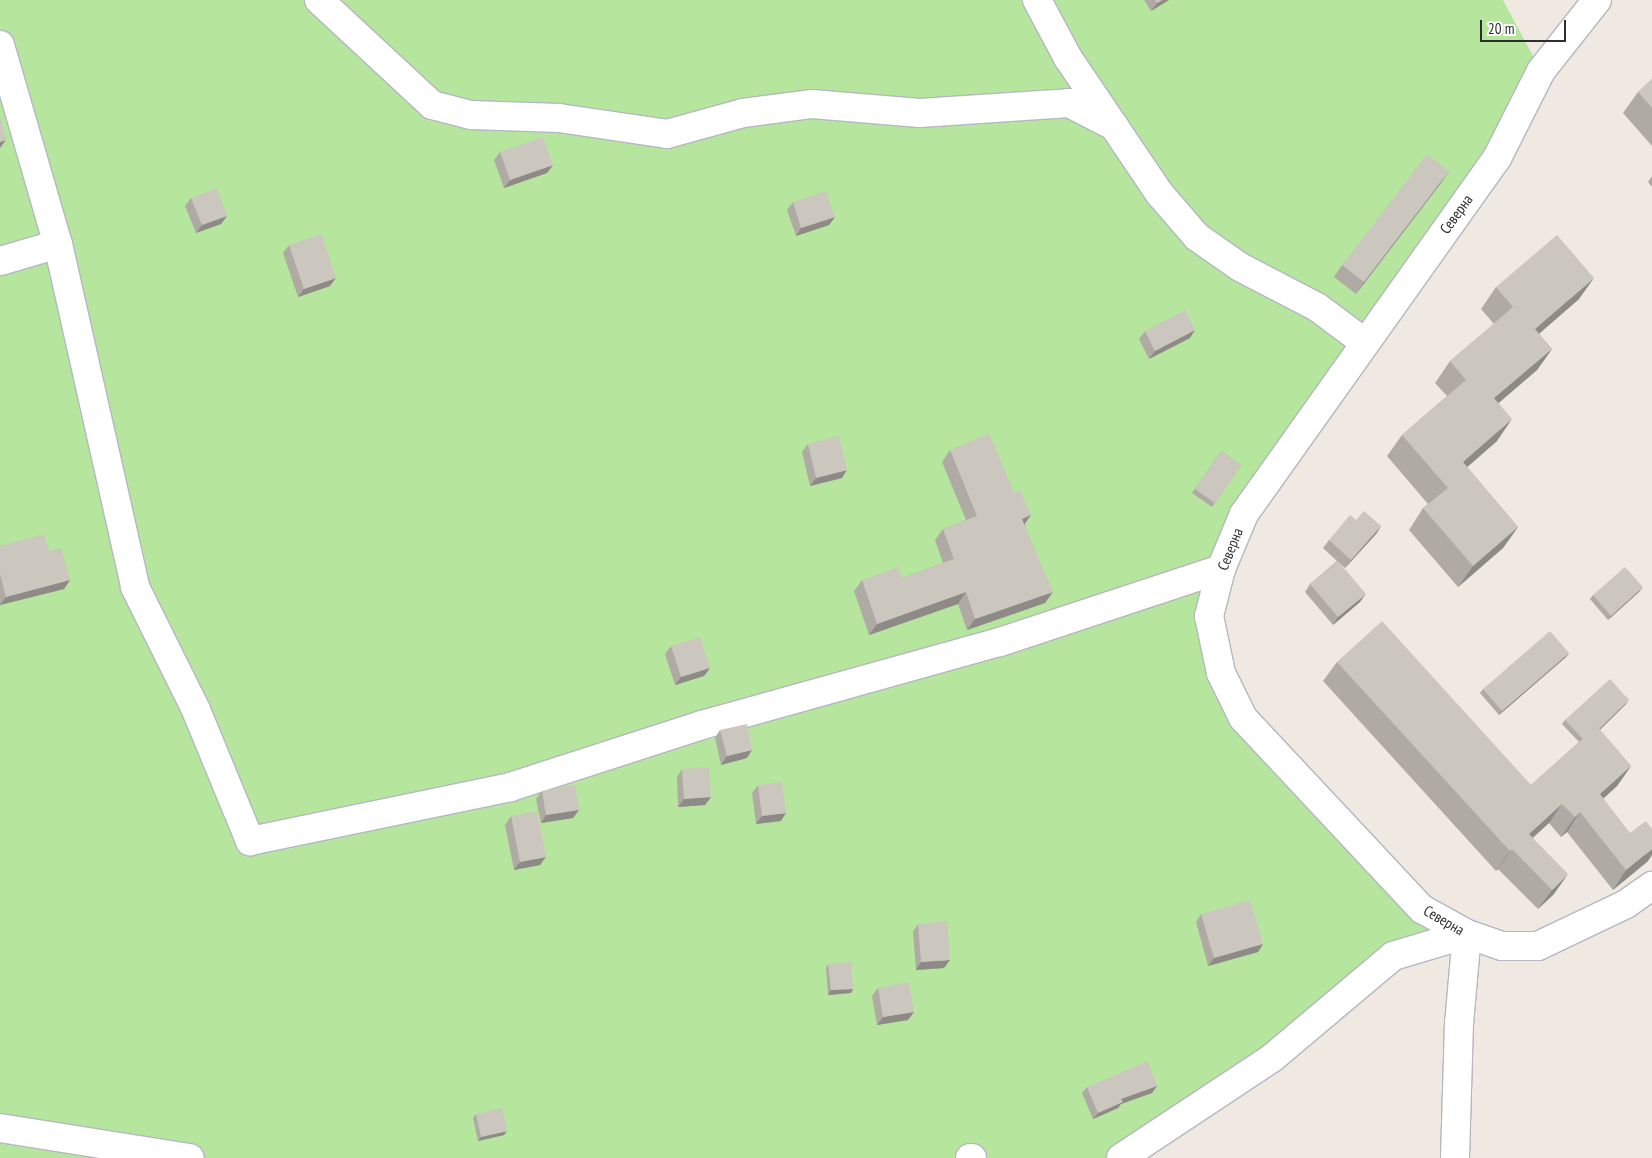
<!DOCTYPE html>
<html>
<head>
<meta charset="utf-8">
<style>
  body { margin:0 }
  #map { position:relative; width:1652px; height:1158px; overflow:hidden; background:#efe9e1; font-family:"PT Sans Narrow",sans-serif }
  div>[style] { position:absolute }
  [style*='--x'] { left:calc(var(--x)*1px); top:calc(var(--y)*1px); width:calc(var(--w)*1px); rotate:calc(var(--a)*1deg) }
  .green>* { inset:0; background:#b6e59e }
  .roads { filter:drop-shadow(1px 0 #b4b7c1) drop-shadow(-1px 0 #b4b7c1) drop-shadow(0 1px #b4b7c1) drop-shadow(0 -1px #b4b7c1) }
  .minor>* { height:28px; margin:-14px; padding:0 14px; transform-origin:14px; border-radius:14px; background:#fff }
  .wall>* { inset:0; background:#afaba4 }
  .shaded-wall>* { inset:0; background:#8e8b86 }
  .building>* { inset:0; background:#cbc7bf }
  span { translate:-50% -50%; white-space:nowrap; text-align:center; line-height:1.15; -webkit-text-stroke:4px #fff; paint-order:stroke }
  .street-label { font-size:15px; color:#2e2e2e }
  .scale { position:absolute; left:1480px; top:20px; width:86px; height:22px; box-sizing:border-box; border:2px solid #2e2e2e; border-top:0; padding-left:6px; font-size:15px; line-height:18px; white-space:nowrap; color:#2e2e2e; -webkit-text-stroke:4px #fff; paint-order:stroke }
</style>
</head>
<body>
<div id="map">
  <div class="green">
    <i style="clip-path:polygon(0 0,1503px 0,1541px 71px,1244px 514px,1209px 616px,1243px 718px,1467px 934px,1393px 957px,1121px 1158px,0 1158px)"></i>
  </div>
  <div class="roads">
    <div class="minor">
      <i style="--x:319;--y:0;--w:154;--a:42.9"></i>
      <i style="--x:432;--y:105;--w:40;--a:14.4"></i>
      <i style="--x:471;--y:115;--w:88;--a:2"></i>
      <i style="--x:559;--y:118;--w:109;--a:8.4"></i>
      <i style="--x:667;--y:134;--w:79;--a:-15.4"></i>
      <i style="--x:743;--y:113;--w:70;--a:-7.4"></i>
      <i style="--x:812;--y:104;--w:108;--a:4.8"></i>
      <i style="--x:920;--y:113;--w:149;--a:-3.8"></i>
      <i style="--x:1069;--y:103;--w:51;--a:27.1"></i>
      <i style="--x:1037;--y:0;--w:66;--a:61.9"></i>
      <i style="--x:1068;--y:58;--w:163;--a:56"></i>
      <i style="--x:1159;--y:193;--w:58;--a:49.2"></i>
      <i style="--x:1197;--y:237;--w:52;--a:34.9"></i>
      <i style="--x:1240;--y:267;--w:87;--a:27.5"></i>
      <i style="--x:1317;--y:307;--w:59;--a:36.7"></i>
      <i style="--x:1597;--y:0;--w:90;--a:128.3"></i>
      <i style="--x:1541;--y:71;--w:97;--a:116.8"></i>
      <i style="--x:1497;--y:158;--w:437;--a:125.4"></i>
      <i style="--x:1244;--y:514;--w:60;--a:112.7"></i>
      <i style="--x:1221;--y:569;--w:49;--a:104.3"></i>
      <i style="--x:1209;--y:616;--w:58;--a:78.1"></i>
      <i style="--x:1221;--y:673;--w:50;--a:63.9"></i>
      <i style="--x:1243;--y:718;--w:262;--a:46.9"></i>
      <i style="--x:1422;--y:909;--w:51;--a:29.1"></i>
      <i style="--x:1467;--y:934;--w:37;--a:19"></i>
      <i style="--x:1502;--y:946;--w:36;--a:0"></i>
      <i style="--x:1538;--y:946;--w:98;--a:-25.5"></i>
      <i style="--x:1626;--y:904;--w:32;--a:-35"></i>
      <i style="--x:0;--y:45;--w:207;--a:73.8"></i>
      <i style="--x:58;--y:244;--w:352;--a:77.3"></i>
      <i style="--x:135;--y:587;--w:137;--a:63.6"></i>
      <i style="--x:196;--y:710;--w:142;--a:67.6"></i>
      <i style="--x:250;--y:841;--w:266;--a:-11.7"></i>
      <i style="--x:510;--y:787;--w:202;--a:-17.9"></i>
      <i style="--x:702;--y:725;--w:309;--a:-15.6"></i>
      <i style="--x:1000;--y:642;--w:233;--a:-18.3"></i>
      <i style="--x:0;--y:261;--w:60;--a:-16.3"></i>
      <i style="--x:0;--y:1128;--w:192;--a:9"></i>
      <i style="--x:970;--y:1158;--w:2;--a:0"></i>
      <i style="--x:1121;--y:1158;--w:181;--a:-33.5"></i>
      <i style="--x:1272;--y:1058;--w:158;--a:-40.1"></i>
      <i style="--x:1393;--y:956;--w:77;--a:-16.6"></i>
      <i style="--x:1467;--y:934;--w:89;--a:95.1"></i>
      <i style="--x:1459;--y:1023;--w:135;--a:91.7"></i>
    </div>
  </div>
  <div class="wall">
    <i style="clip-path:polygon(1144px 0,1169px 0,1151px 11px)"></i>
    <i style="clip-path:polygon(1652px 79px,1652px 146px,1623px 113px,1638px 92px)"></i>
    <i style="clip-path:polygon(500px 152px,547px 173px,504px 188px,494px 160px)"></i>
    <i style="clip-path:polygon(1449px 171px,1356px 294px,1334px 277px,1342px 265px)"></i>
    <i style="clip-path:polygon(1652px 176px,1652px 187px,1648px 182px)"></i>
    <i style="clip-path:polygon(191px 198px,227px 216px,221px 224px,196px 233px,185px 206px)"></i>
    <i style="clip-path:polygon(793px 202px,835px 217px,829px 225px,796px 236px,787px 210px)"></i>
    <i style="clip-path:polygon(289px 245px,330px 286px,298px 297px,283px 253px)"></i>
    <i style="clip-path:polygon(1496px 287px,1579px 299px,1539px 334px,1552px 349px,1537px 370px,1498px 403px,1497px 441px,1467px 467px,1518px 527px,1503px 548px,1458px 587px,1409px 530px,1423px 508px,1428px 504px,1387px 456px,1402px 435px,1447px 396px,1435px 383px,1450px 361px,1494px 324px,1481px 309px)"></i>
    <i style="clip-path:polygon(1145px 331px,1190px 338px,1149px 359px,1139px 339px)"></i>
    <i style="clip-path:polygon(808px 444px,842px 478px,810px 486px,802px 452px)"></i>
    <i style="clip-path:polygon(950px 450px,1014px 493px,1031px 515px,1025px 524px,1045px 603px,967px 630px,958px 604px,869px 635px,854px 591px,862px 580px,902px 578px,943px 563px,935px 540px,943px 529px,966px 520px,942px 462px)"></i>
    <i style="clip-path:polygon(1221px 451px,1241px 465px,1212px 507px,1192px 493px)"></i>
    <i style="clip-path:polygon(1356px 520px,1381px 526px,1376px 534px,1345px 568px,1339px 563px,1360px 602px,1333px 625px,1305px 592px,1310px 584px,1337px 561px,1323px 548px,1329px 540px)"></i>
    <i style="clip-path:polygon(0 546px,49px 551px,70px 580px,64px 589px,0 605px)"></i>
    <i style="clip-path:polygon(1640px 591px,1608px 620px,1590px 599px,1593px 595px)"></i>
    <i style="clip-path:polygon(671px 646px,710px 668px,704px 676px,675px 685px,665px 654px)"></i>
    <i style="clip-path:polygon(1569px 653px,1566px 657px,1499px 715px,1480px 693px,1483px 689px)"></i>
    <i style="clip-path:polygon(1337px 662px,1531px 785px,1579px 742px,1562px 724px,1565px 720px,1626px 704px,1600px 730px,1631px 766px,1617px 786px,1603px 799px,1648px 861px,1613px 890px,1567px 832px,1561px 837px,1549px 823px,1533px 838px,1554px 894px,1538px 909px,1498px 869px,1496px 871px,1323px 681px)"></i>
    <i style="clip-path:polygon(720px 730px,747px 758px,721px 765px,715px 738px)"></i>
    <i style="clip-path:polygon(682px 769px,711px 797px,705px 805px,678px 807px,677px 777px)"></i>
    <i style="clip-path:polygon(758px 785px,781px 821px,756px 824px,752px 793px)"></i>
    <i style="clip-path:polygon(542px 791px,579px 810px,573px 818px,541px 823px,536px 799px)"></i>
    <i style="clip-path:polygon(511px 816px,540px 865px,514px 870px,505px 825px)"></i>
    <i style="clip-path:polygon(1201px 914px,1263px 944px,1258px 952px,1208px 966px,1196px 922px)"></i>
    <i style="clip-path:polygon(918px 924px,944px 968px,916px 970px,913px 932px)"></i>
    <i style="clip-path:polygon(828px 964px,853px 989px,851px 993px,828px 995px,826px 968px)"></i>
    <i style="clip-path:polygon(878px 988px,914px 1012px,908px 1020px,877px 1025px,872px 996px)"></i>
    <i style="clip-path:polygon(1157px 1086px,1152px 1093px,1121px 1104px,1118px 1108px,1093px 1119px,1082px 1093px,1087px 1087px)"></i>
    <i style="clip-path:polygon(476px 1114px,504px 1135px,478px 1141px,473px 1118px)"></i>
  </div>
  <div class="shaded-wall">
    <i style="clip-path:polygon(1162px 0,1169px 0,1151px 11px,1157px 3px)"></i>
    <i style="clip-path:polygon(6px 140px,0 148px,0 142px)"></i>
    <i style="clip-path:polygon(553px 165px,547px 173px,504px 188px,510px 180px)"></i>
    <i style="clip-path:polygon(1449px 171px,1441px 183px,1356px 294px,1364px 282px)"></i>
    <i style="clip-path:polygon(227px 216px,221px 224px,196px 233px,202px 225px)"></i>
    <i style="clip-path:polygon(835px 217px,829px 225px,796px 236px,801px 228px)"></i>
    <i style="clip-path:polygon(336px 278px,330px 286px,298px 297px,304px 289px)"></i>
    <i style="clip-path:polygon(1594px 278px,1579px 299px,1520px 350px,1535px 329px)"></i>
    <i style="clip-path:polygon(1195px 330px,1190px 338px,1149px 359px,1155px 351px)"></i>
    <i style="clip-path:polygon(1552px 349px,1537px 370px,1479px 420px,1494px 398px)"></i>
    <i style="clip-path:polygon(1512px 419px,1497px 441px,1448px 484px,1463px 462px)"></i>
    <i style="clip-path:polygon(847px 470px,842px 478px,810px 486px,816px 478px)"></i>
    <i style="clip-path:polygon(1031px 515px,1023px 526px,1022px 519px)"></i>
    <i style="clip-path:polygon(1381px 526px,1376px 534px,1345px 568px,1351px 560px)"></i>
    <i style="clip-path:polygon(1518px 527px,1503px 548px,1458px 587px,1473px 566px)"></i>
    <i style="clip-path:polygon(70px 580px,64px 589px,0 605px,6px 597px)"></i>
    <i style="clip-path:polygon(1643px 587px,1640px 591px,1608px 620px,1611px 616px)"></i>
    <i style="clip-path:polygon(966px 592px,958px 604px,869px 635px,877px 624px)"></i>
    <i style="clip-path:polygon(1053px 592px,1045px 603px,967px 630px,975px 619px)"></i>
    <i style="clip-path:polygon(1366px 594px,1360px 602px,1333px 625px,1338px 617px)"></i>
    <i style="clip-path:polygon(1569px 653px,1566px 657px,1499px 715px,1502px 711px)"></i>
    <i style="clip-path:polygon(710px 668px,704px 676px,675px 685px,681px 677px)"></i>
    <i style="clip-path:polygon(1629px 700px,1626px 704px,1583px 746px,1586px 742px)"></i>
    <i style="clip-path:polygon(752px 750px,747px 758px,721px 765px,727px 756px)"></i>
    <i style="clip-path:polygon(1631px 766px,1617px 786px,1586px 814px,1600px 794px)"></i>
    <i style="clip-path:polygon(711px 797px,705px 805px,678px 807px,684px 799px)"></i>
    <i style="clip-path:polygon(1562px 804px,1549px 823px,1515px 853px,1529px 834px)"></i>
    <i style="clip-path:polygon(579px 810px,573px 818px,541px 823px,546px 815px)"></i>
    <i style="clip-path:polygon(1580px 812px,1567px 832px,1561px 837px,1575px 817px)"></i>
    <i style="clip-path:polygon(786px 813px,781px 821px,756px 824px,762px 816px)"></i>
    <i style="clip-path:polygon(1512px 849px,1498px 869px,1496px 871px,1510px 851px)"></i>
    <i style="clip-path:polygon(1652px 849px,1652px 855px,1648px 861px,1613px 890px,1626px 870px)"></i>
    <i style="clip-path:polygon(546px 857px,540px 865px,514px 870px,520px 862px)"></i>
    <i style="clip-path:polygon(1568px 874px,1554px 894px,1538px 909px,1552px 890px)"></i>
    <i style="clip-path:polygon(1263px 944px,1258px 952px,1208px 966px,1214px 958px)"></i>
    <i style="clip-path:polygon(950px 960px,944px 968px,916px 970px,921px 962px)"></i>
    <i style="clip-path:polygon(853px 989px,851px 993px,828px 995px,831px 990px)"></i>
    <i style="clip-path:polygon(914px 1012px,908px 1020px,877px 1025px,883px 1017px)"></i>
    <i style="clip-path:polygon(1157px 1086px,1152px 1093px,1121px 1104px,1118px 1108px,1093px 1119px,1098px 1113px,1121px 1099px)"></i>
    <i style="clip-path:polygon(507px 1131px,504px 1135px,478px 1141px,481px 1137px)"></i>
  </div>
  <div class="building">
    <i style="clip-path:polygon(1155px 0,1162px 0,1157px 3px)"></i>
    <i style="clip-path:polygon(1652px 79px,1652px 108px,1638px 92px)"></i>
    <i style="clip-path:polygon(0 116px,6px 140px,0 142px)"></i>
    <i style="clip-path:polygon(543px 137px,553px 165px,510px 180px,500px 152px)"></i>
    <i style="clip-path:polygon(1427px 154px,1449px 171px,1364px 282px,1342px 265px)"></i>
    <i style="clip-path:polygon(217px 188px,227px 216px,202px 225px,191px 198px)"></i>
    <i style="clip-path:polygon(826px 191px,835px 217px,801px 228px,793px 202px)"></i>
    <i style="clip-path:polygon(321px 234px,336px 278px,304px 289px,289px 245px)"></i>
    <i style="clip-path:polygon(1557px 235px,1594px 278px,1535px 329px,1552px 349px,1494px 398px,1512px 419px,1463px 462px,1518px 527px,1473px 566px,1423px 508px,1448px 488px,1402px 435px,1466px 380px,1450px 361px,1513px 307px,1496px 287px)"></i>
    <i style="clip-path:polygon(1185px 310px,1195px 330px,1155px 351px,1145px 331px)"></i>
    <i style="clip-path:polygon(989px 433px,1014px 493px,1020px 490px,1031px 515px,1022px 519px,1053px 592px,975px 619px,966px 592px,877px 624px,862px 580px,898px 567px,902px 578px,954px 559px,943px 529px,977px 516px,950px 450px)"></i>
    <i style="clip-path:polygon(839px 436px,847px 470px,816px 478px,808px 444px)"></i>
    <i style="clip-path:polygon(1221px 451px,1241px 465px,1215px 503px,1195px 489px)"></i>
    <i style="clip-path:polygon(1364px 511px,1381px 526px,1351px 560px,1329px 540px,1350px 515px,1356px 520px)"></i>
    <i style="clip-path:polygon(44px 534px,49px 551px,61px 548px,70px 580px,6px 597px,0 574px,0 546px)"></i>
    <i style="clip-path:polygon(1338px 561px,1366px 594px,1338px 617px,1310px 584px)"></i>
    <i style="clip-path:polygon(1625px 567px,1643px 587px,1611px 616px,1593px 595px)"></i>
    <i style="clip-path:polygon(1382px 621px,1531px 785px,1597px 726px,1631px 766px,1600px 794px,1630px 833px,1646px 821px,1652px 829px,1652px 849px,1626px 870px,1580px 812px,1575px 817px,1562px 804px,1529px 834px,1568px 874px,1552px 890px,1512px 849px,1510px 851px,1337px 662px)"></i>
    <i style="clip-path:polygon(1550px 631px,1569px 653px,1502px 711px,1483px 689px)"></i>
    <i style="clip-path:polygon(700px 637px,710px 668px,681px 677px,671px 646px)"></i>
    <i style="clip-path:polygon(1610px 679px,1629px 700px,1599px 729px,1597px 726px,1583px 739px,1565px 720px)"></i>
    <i style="clip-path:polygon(747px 724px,752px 750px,727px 756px,720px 730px)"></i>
    <i style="clip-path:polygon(709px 767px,711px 797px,684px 799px,682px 769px)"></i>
    <i style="clip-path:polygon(782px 782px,786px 813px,762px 816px,758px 785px)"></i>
    <i style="clip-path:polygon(575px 785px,579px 810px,546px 815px,542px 791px)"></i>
    <i style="clip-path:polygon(537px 811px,546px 857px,520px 862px,511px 816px)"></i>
    <i style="clip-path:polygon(1250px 900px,1263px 944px,1214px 958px,1201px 914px)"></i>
    <i style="clip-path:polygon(947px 921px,950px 960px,921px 962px,918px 924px)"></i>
    <i style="clip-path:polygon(851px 962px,853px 989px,831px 990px,828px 964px)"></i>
    <i style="clip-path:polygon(909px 982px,914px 1012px,883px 1017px,878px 988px)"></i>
    <i style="clip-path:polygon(1148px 1061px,1157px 1086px,1121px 1099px,1123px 1102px,1098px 1113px,1087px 1087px)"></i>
    <i style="clip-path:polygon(502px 1108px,507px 1131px,481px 1137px,476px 1114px)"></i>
  </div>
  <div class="street-label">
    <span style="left:1456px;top:214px;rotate:-54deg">Северна</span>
    <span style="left:1230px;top:549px;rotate:-68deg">Северна</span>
    <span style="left:1444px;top:920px;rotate:30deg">Северна</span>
  </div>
  <div class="scale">20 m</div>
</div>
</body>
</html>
